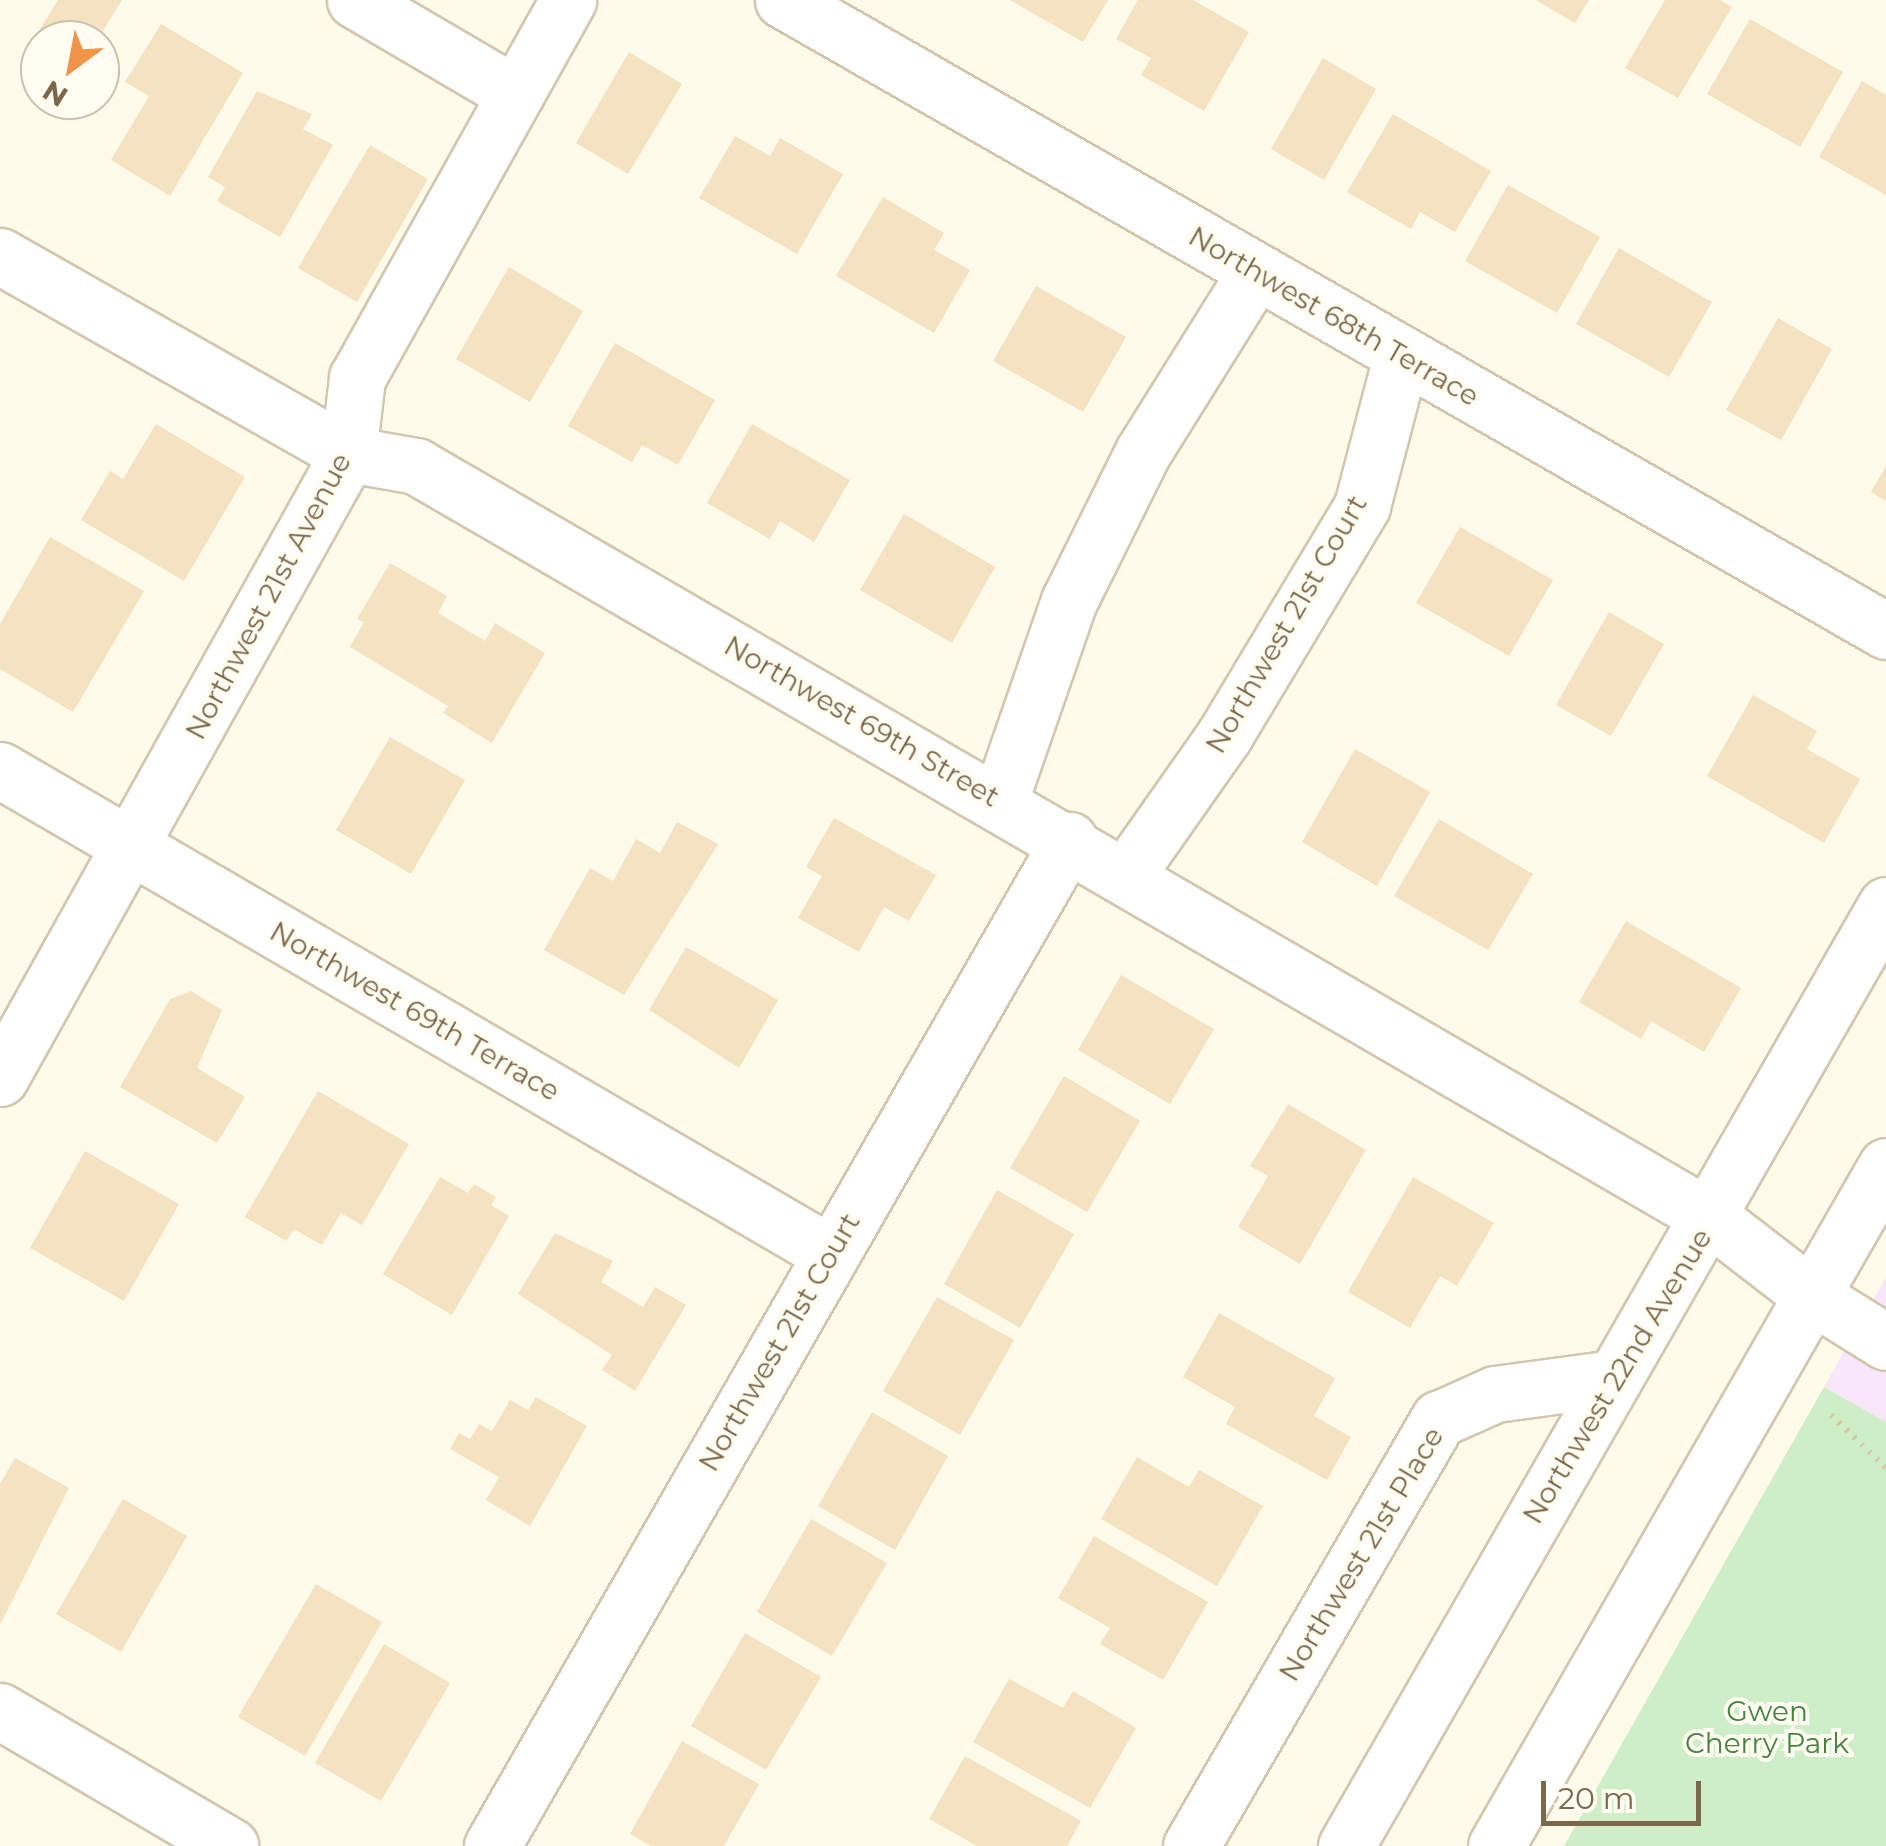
<!DOCTYPE html>
<html>
<head>
<meta charset="utf-8">
<style>
  body { margin:0 }
  #map { position:relative; width:1886px; height:1846px; overflow:hidden; background:#fefbea; font-family:Montserrat,sans-serif }
  div>[style] { position:absolute }
  [style*='--x'] { left:calc(var(--x)*1px); top:calc(var(--y)*1px); width:calc(var(--w)*1px); rotate:calc(var(--a)*1deg) }
  .education>* { inset:0; background:#f8e6fb }
  .green>* { inset:0; background:#cdeec7 }
  .building>* { inset:0; background:#f5e2c0 }
  .path>* { height:6px; margin-top:-3px; transform-origin:0; background:repeating-linear-gradient(90deg,#dbc6a2 0 2.5px,transparent 0 10.5px) }
  .roads { filter:drop-shadow(2px 0 #d2c6ae) drop-shadow(-2px 0 #d2c6ae) drop-shadow(0 2px #d2c6ae) drop-shadow(0 -2px #d2c6ae) }
  .minor>* { height:55px; margin:-27.5px; padding:0 27.5px; transform-origin:27.5px; border-radius:27.5px; background:#fff }
  .secondary>* { height:55px; margin:-27.5px; padding:0 27.5px; transform-origin:27.5px; border-radius:27.5px; background:#fff }
  span { translate:-50% -50%; white-space:nowrap; text-align:center; line-height:1.15; -webkit-text-stroke:8px #fffdf2; paint-order:stroke }
  .street-label { font-size:28px; color:#7c674a }
  .park-label { font-size:28px; color:#458241 }
  .north { position:absolute; left:20px; top:20px; width:100px; height:100px; box-sizing:border-box; background:#fffdf2; border:2px solid #cbc1af; border-radius:50%; rotate:212deg; font-size:28px; font-weight:700; line-height:40px; text-align:center; color:#7c674a }
  .north::after { content:''; display:block; margin:auto; width:35px; height:45px; background:#ef9449; clip-path:polygon(50% 0,100% 100%,50% 72%,0 100%) }
  .scale { position:absolute; left:1541px; top:1781px; width:160px; height:45px; box-sizing:border-box; border:5px solid #7c674a; border-top:0; padding-left:12px; font-size:30px; line-height:35px; white-space:nowrap; color:#7c674a; -webkit-text-stroke:8px #fffdf2; paint-order:stroke }
</style>
</head>
<body>
<div id="map">
  <div class="education">
    <i style="clip-path:polygon(1886px 1277px,1886px 1422px,1824px 1387px)"></i>
  </div>
  <div class="green">
    <i style="clip-path:polygon(1824px 1387px,1886px 1422px,1886px 1846px,1564px 1846px)"></i>
  </div>
  <div class="building">
    <i style="clip-path:polygon(58px 0,122px 0,97px 40px,40px 40px,40px 50px,31px 44px)"></i>
    <i style="clip-path:polygon(1010px 0,1108px 0,1083px 42px)"></i>
    <i style="clip-path:polygon(1138px 0,1193px 0,1249px 32px,1204px 111px,1141px 75px,1151px 58px,1116px 39px)"></i>
    <i style="clip-path:polygon(1536px 0,1589px 0,1575px 23px)"></i>
    <i style="clip-path:polygon(1665px 0,1720px 0,1732px 7px,1678px 98px,1625px 68px)"></i>
    <i style="clip-path:polygon(1750px 19px,1843px 72px,1800px 147px,1707px 94px)"></i>
    <i style="clip-path:polygon(161px 24px,243px 73px,170px 196px,111px 160px,149px 96px,125px 82px)"></i>
    <i style="clip-path:polygon(629px 52px,682px 84px,628px 174px,576px 143px)"></i>
    <i style="clip-path:polygon(1323px 58px,1376px 89px,1324px 180px,1271px 149px)"></i>
    <i style="clip-path:polygon(1862px 81px,1886px 95px,1886px 195px,1819px 157px)"></i>
    <i style="clip-path:polygon(257px 91px,312px 114px,303px 129px,333px 145px,280px 237px,217px 201px,225px 187px,208px 177px)"></i>
    <i style="clip-path:polygon(1393px 114px,1491px 171px,1455px 232px,1420px 212px,1411px 229px,1347px 192px)"></i>
    <i style="clip-path:polygon(735px 136px,770px 156px,780px 138px,843px 174px,797px 254px,699px 198px)"></i>
    <i style="clip-path:polygon(370px 145px,428px 179px,357px 302px,298px 268px)"></i>
    <i style="clip-path:polygon(1508px 185px,1600px 237px,1557px 313px,1465px 261px)"></i>
    <i style="clip-path:polygon(883px 197px,944px 233px,934px 250px,970px 270px,934px 333px,836px 276px)"></i>
    <i style="clip-path:polygon(1619px 248px,1712px 302px,1669px 377px,1576px 324px)"></i>
    <i style="clip-path:polygon(509px 267px,583px 311px,530px 402px,456px 359px)"></i>
    <i style="clip-path:polygon(1036px 286px,1126px 337px,1083px 412px,993px 361px)"></i>
    <i style="clip-path:polygon(1778px 318px,1832px 349px,1781px 440px,1726px 410px)"></i>
    <i style="clip-path:polygon(615px 343px,715px 400px,678px 465px,642px 445px,632px 462px,568px 426px)"></i>
    <i style="clip-path:polygon(156px 424px,245px 477px,184px 581px,81px 520px,110px 471px,123px 479px)"></i>
    <i style="clip-path:polygon(752px 424px,850px 480px,814px 542px,780px 521px,770px 539px,707px 503px)"></i>
    <i style="clip-path:polygon(1886px 466px,1886px 501px,1871px 492px)"></i>
    <i style="clip-path:polygon(904px 514px,995px 567px,952px 643px,860px 590px)"></i>
    <i style="clip-path:polygon(1460px 527px,1553px 580px,1509px 656px,1416px 603px)"></i>
    <i style="clip-path:polygon(50px 537px,144px 591px,73px 712px,0 669px,0 624px)"></i>
    <i style="clip-path:polygon(390px 563px,447px 596px,438px 613px,485px 641px,495px 623px,545px 653px,492px 743px,443px 713px,448px 706px,350px 647px,364px 622px,357px 619px)"></i>
    <i style="clip-path:polygon(1609px 612px,1664px 644px,1611px 736px,1556px 705px)"></i>
    <i style="clip-path:polygon(1753px 695px,1817px 731px,1807px 749px,1860px 779px,1824px 843px,1707px 776px)"></i>
    <i style="clip-path:polygon(390px 737px,465px 780px,411px 874px,336px 830px)"></i>
    <i style="clip-path:polygon(1355px 749px,1430px 792px,1377px 886px,1302px 842px)"></i>
    <i style="clip-path:polygon(834px 818px,936px 875px,909px 921px,884px 907px,859px 952px,798px 918px,822px 876px,806px 867px)"></i>
    <i style="clip-path:polygon(1439px 819px,1533px 874px,1488px 950px,1394px 896px)"></i>
    <i style="clip-path:polygon(677px 822px,718px 844px,624px 995px,544px 950px,590px 868px,613px 881px,636px 839px,660px 853px)"></i>
    <i style="clip-path:polygon(1626px 921px,1741px 988px,1704px 1052px,1651px 1021px,1641px 1039px,1579px 1002px)"></i>
    <i style="clip-path:polygon(686px 947px,778px 1000px,739px 1068px,649px 1010px)"></i>
    <i style="clip-path:polygon(1121px 975px,1214px 1029px,1170px 1104px,1078px 1050px)"></i>
    <i style="clip-path:polygon(191px 991px,222px 1010px,197px 1068px,245px 1097px,217px 1143px,120px 1087px,170px 999px)"></i>
    <i style="clip-path:polygon(1064px 1076px,1140px 1121px,1087px 1212px,1010px 1168px)"></i>
    <i style="clip-path:polygon(318px 1091px,409px 1144px,362px 1225px,341px 1213px,322px 1245px,294px 1229px,286px 1241px,245px 1217px)"></i>
    <i style="clip-path:polygon(1288px 1104px,1366px 1150px,1300px 1264px,1238px 1227px,1268px 1176px,1250px 1166px)"></i>
    <i style="clip-path:polygon(85px 1151px,179px 1204px,124px 1301px,30px 1248px)"></i>
    <i style="clip-path:polygon(440px 1177px,468px 1193px,474px 1184px,496px 1197px,491px 1205px,509px 1216px,452px 1315px,383px 1274px)"></i>
    <i style="clip-path:polygon(1413px 1177px,1494px 1223px,1457px 1286px,1440px 1276px,1410px 1328px,1348px 1292px)"></i>
    <i style="clip-path:polygon(997px 1190px,1074px 1234px,1020px 1328px,944px 1284px)"></i>
    <i style="clip-path:polygon(555px 1233px,613px 1261px,601px 1282px,643px 1307px,655px 1287px,686px 1305px,635px 1391px,602px 1370px,612px 1355px,518px 1294px)"></i>
    <i style="clip-path:polygon(937px 1297px,1014px 1340px,960px 1435px,883px 1391px)"></i>
    <i style="clip-path:polygon(1219px 1313px,1335px 1378px,1314px 1416px,1351px 1437px,1327px 1480px,1226px 1424px,1235px 1407px,1183px 1377px)"></i>
    <i style="clip-path:polygon(536px 1397px,587px 1426px,530px 1526px,486px 1500px,499px 1477px,450px 1449px,459px 1433px,470px 1439px,479px 1424px,492px 1431px,510px 1400px,528px 1410px)"></i>
    <i style="clip-path:polygon(872px 1412px,948px 1456px,895px 1550px,818px 1506px)"></i>
    <i style="clip-path:polygon(1137px 1457px,1189px 1487px,1199px 1470px,1263px 1506px,1217px 1586px,1101px 1519px)"></i>
    <i style="clip-path:polygon(15px 1458px,69px 1488px,0 1625px,0 1484px)"></i>
    <i style="clip-path:polygon(123px 1499px,187px 1536px,121px 1652px,56px 1614px)"></i>
    <i style="clip-path:polygon(811px 1519px,887px 1563px,832px 1656px,757px 1612px)"></i>
    <i style="clip-path:polygon(1094px 1536px,1208px 1602px,1163px 1680px,1100px 1644px,1110px 1628px,1058px 1598px)"></i>
    <i style="clip-path:polygon(316px 1584px,382px 1622px,305px 1756px,238px 1717px)"></i>
    <i style="clip-path:polygon(745px 1633px,821px 1677px,766px 1770px,691px 1726px)"></i>
    <i style="clip-path:polygon(384px 1644px,450px 1683px,381px 1801px,315px 1763px)"></i>
    <i style="clip-path:polygon(1009px 1679px,1063px 1708px,1073px 1691px,1136px 1728px,1090px 1808px,973px 1742px)"></i>
    <i style="clip-path:polygon(682px 1741px,759px 1784px,724px 1846px,651px 1846px,630px 1834px)"></i>
    <i style="clip-path:polygon(965px 1756px,1081px 1821px,1067px 1846px,977px 1846px,929px 1819px)"></i>
  </div>
  <div class="path">
    <i style="--x:1831;--y:1415;--w:76;--a:43.9"></i>
  </div>
  <div class="roads">
    <div class="minor">
      <i style="--x:355;--y:0;--w:186;--a:30.4"></i>
      <i style="--x:783;--y:0;--w:1271;--a:29.77"></i>
      <i style="--x:0;--y:256;--w:400;--a:29.6"></i>
      <i style="--x:348;--y:454;--w:69;--a:10"></i>
      <i style="--x:416;--y:466;--w:1498;--a:30.14"></i>
      <i style="--x:0;--y:770;--w:960;--a:30.2"></i>
      <i style="--x:1000;--y:800;--w:211;--a:-70.9"></i>
      <i style="--x:1069;--y:601;--w:166;--a:-63.6"></i>
      <i style="--x:1143;--y:452;--w:213;--a:-58"></i>
      <i style="--x:1127;--y:874;--w:169;--a:-54.9"></i>
      <i style="--x:1224;--y:736;--w:268;--a:-59"></i>
      <i style="--x:1362;--y:506;--w:157;--a:-75.3"></i>
      <i style="--x:0;--y:1078;--w:714;--a:-60.85"></i>
      <i style="--x:348;--y:454;--w:77;--a:-83.2"></i>
      <i style="--x:357;--y:378;--w:433;--a:-60.8"></i>
      <i style="--x:1812;--y:1296;--w:87;--a:31.9"></i>
      <i style="--x:0;--y:1711;--w:267;--a:30.4"></i>
      <i style="--x:492;--y:1846;--w:1160;--a:-60.16"></i>
      <i style="--x:1191;--y:1846;--w:494;--a:-59.9"></i>
      <i style="--x:1439;--y:1419;--w:61;--a:-24.1"></i>
      <i style="--x:1495;--y:1394;--w:120;--a:-7.7"></i>
    </div>
    <div class="secondary">
      <i style="--x:1711;--y:1218;--w:128;--a:37.7"></i>
      <i style="--x:1346;--y:1846;--w:1085;--a:-60.15"></i>
      <i style="--x:1496;--y:1846;--w:784;--a:-60.16"></i>
    </div>
  </div>
  <div class="street-label">
    <span style="left:1334px;top:316px;rotate:30deg">Northwest 68th Terrace</span>
    <span style="left:268px;top:596px;rotate:-62deg">Northwest 21st Avenue</span>
    <span style="left:1286px;top:624px;rotate:-60deg">Northwest 21st Court</span>
    <span style="left:862px;top:721px;rotate:30deg">Northwest 69th Street</span>
    <span style="left:415px;top:1011px;rotate:30deg">Northwest 69th Terrace</span>
    <span style="left:779px;top:1342px;rotate:-60deg">Northwest 21st Court</span>
    <span style="left:1617px;top:1376px;rotate:-59deg">Northwest 22nd Avenue</span>
    <span style="left:1361px;top:1554px;rotate:-59deg">Northwest 21st Place</span>
  </div>
  <div class="park-label">
    <span style="left:1767px;top:1727px">Gwen<br>Cherry Park</span>
  </div>
  <div class="north">N</div>
  <div class="scale">20 m</div>
</div>
</body>
</html>
